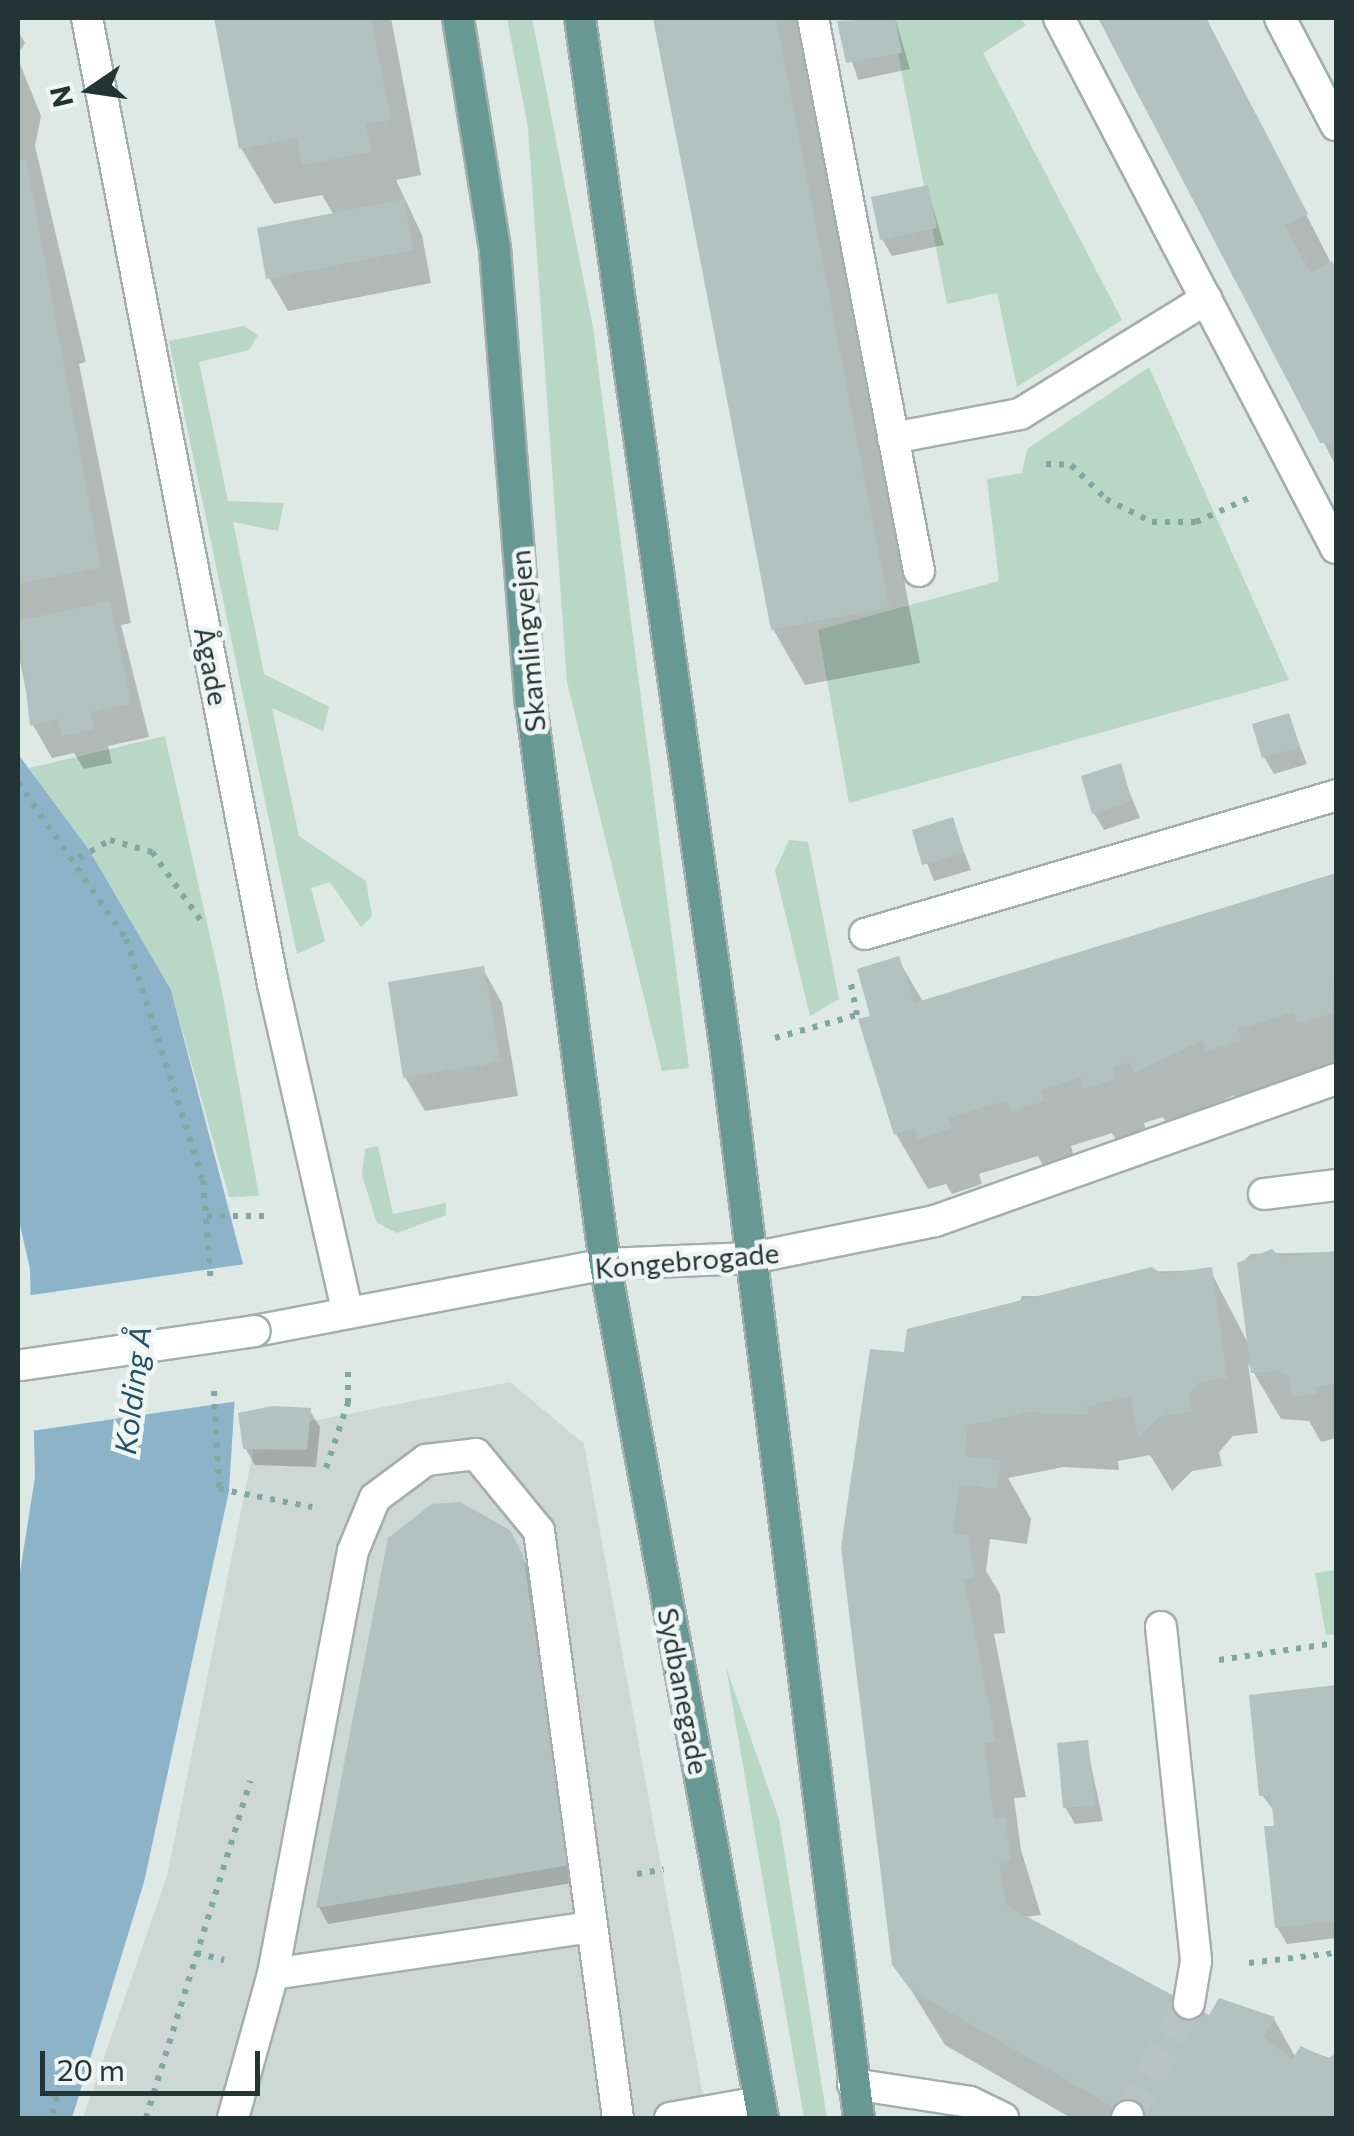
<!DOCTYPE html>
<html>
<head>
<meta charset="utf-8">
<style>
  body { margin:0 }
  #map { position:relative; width:1354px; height:2136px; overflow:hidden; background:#dee8e5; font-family:Commissioner,sans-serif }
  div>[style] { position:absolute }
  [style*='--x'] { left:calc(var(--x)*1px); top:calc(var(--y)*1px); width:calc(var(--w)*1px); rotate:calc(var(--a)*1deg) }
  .built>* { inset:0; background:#cdd7d4 }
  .green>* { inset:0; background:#b9d7c7 }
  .water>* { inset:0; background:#8cb3c7 }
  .pier>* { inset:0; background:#dee8e5 }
  .shadow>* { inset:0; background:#0003 }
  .building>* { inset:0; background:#b4c2bf }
  .minor-tunnel>* { height:30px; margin-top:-15px; transform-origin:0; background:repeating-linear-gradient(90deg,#b8c4c2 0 30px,transparent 0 45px) }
  .path>* { height:6px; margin-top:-3px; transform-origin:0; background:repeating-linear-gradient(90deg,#82a7a3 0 5px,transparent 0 13px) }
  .roads { filter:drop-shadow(2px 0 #a2afac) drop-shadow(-2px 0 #a2afac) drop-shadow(0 2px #a2afac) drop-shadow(0 -2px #a2afac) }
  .minor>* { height:30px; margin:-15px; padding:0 15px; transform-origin:15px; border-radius:15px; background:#fff }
  .major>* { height:30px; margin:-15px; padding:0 15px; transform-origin:15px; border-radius:15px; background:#689894 }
  .bridges { filter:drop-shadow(2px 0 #a2afac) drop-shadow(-2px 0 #a2afac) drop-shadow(0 2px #a2afac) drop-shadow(0 -2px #a2afac) }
  .minor-bridge>* { height:30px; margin:-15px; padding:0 15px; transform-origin:15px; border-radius:15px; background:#fff }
  span { translate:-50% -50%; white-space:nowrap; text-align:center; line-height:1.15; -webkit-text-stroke:9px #eef5f3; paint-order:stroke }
  .street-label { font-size:28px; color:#223534 }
  .water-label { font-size:30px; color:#245169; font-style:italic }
  .frame { position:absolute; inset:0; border:20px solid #223534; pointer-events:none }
  .north { position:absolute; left:40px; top:40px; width:100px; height:100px; -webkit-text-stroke:8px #eef5f3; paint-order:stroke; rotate:257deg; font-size:28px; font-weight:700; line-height:40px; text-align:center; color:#223534 }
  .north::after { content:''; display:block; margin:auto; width:35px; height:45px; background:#223534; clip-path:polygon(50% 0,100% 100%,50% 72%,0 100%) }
  .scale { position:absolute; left:40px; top:2051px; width:220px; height:45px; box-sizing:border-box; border:5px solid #223534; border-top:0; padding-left:12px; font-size:30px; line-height:35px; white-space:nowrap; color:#223534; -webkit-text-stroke:8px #eef5f3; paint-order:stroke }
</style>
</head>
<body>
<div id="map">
  <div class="built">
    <i style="clip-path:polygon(510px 1382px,584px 1444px,707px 2118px,83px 2118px,167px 1876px,257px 1432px)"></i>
  </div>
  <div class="green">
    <i style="clip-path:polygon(507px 18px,532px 18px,593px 328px,689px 1068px,662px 1071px,567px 682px,528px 128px)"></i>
    <i style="clip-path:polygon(891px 18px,1020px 18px,1026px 25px,983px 53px,1122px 320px,1017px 387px,997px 293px,947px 304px)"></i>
    <i style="clip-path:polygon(243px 326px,258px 335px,249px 350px,199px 362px,228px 501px,284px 503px,278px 531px,233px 522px,264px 674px,329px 707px,323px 731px,272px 708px,299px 836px,366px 881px,372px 916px,361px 927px,330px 882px,311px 888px,325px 941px,297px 954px,169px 341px)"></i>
    <i style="clip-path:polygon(1149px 367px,1289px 680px,849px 803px,818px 630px,999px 581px,987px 479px,1022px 473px,1027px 449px)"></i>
    <i style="clip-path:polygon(165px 736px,220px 981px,259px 1196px,229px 1197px,171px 990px,29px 768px)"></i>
    <i style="clip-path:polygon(789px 840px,808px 842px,839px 999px,810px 1016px,775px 871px)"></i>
    <i style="clip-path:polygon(378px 1146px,393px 1214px,446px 1203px,446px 1215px,397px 1233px,377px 1223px,362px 1175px,365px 1149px)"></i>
    <i style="clip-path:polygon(1336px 1570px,1336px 1634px,1326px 1635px,1315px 1573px)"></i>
    <i style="clip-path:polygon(726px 1667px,779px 1819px,827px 2118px,804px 2118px)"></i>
  </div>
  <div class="water">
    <i style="clip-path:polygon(18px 754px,89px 850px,171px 990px,243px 1264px,229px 1491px,144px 1882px,72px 2118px,18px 2118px,18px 1585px,35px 1477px,30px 1269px,18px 1216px)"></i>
  </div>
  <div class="pier">
    <i style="clip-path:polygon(245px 1264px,239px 1401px,31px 1431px,25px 1296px)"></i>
  </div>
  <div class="shadow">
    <i style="clip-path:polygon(216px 18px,391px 18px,421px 175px,396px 180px,422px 235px,431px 283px,288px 311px,269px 278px,334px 215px,322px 195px,274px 204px,241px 148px)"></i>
    <i style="clip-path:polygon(653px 18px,796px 18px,920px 663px,805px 685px,773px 629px)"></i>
    <i style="clip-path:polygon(895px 18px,910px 69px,858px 80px,840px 23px)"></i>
    <i style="clip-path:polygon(1101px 18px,1206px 18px,1336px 273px,1336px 466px)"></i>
    <i style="clip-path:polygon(18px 31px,25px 43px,18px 54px)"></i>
    <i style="clip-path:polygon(18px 59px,41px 116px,35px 146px,86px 362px,79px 364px,131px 623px,121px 625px,149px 737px,108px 746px,112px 763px,84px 769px,74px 753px,52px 758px,33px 725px,18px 651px)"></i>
    <i style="clip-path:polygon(927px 188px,944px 245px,892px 256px,882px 239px)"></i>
    <i style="clip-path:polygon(1288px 716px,1307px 764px,1274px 774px,1264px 757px)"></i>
    <i style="clip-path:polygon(1119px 766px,1140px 818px,1104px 830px,1094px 813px)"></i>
    <i style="clip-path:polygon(952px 820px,971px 870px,934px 881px,915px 832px)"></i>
    <i style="clip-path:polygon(1336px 876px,1336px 1077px,1325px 1068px,1268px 1086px,1272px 1097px,1240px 1106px,1234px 1095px,1168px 1127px,1163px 1117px,1144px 1123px,1147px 1134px,1118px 1143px,1112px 1133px,1071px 1146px,1074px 1157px,1044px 1167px,1038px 1156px,979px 1174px,982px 1184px,952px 1194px,946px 1184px,928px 1189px,896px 1134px,873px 1017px,898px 959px,923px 1002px)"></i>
    <i style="clip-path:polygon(483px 969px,502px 1003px,518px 1096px,425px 1111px,405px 1077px)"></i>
    <i style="clip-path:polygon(1336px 1252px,1336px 1438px,1321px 1442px,1309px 1421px,1281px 1419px,1248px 1363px,1258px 1433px,1233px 1436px,1219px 1452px,1222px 1466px,1192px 1471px,1172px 1491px,1150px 1455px,1118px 1461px,1119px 1470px,1063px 1467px,1008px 1478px,1031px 1519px,1027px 1544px,990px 1539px,986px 1571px,1000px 1594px,1005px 1633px,994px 1634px,1026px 1797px,1014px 1798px,1021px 1850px,1041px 1915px,1024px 1917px,1210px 2018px,1274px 2019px,1296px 2058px,1304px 2049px,1336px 2060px,1336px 2118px,1071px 2118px,945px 2045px,895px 1964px,906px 1355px,1018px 1307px,1022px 1296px,1059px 1296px,1133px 1272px,1210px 1270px,1251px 1349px,1240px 1264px,1251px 1254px)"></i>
    <i style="clip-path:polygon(310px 1411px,320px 1427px,316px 1467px,255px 1465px,245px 1448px)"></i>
    <i style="clip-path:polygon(508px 1532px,532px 1575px,578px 1882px,328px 1924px,319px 1907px)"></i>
    <i style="clip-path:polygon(1336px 1687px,1336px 1938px,1287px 1944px,1277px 1927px,1275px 1812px,1262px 1795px,1251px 1697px)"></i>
    <i style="clip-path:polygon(1086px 1742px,1103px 1821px,1075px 1824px,1065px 1807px)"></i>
  </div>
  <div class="building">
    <i style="clip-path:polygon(214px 18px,371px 18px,391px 120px,366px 124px,371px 152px,302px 165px,297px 138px,239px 149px)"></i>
    <i style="clip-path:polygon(654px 18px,776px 18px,889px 607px,771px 630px)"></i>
    <i style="clip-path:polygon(895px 18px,902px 53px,846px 63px,837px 21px)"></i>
    <i style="clip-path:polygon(1098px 18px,1206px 18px,1308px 214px,1285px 225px,1310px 273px,1332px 261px,1336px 269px,1336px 444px,1320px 443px)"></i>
    <i style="clip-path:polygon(26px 159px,101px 567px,18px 584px,18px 161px)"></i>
    <i style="clip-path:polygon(928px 185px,937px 228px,880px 240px,871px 197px)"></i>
    <i style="clip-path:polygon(404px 199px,413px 250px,266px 279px,257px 228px)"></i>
    <i style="clip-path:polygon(110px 601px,131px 704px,90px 712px,94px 729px,62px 736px,58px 719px,30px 726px,18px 621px)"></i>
    <i style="clip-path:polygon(1289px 713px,1300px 747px,1262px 758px,1252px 724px)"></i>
    <i style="clip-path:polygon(1121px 763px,1132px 801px,1092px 814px,1081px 776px)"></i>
    <i style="clip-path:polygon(953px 817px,964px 853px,922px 865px,912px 830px)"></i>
    <i style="clip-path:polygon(1336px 873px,1333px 1013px,1297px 1024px,1294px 1012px,1238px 1029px,1241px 1041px,1206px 1051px,1203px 1040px,1134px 1073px,1130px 1062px,1114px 1067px,1116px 1078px,1084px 1089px,1081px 1077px,1041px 1090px,1044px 1101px,1010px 1112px,1007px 1100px,949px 1118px,952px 1128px,918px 1139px,915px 1128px,894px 1135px,858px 1019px,870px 1016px,857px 969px,899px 956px,914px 1003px)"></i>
    <i style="clip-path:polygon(484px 966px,500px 1062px,403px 1078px,388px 982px)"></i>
    <i style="clip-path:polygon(1272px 1249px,1281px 1257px,1336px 1251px,1336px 1383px,1316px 1386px,1317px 1394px,1292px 1397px,1290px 1376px,1279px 1371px,1251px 1373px,1237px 1263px)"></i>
    <i style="clip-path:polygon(1152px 1267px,1162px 1274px,1212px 1267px,1227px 1378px,1201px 1381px,1188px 1395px,1192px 1411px,1160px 1416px,1138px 1438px,1131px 1396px,1087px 1406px,1088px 1415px,1030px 1412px,968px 1425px,964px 1456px,1001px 1461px,996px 1489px,959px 1484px,953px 1533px,969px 1535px,974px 1577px,964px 1579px,996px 1742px,984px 1743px,994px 1819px,1005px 1817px,1011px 1860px,999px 1861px,1006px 1905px,1209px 2015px,1219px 1998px,1275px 2017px,1263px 2037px,1292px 2059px,1301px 2046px,1328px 2059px,1336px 2053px,1336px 2118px,1132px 2118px,910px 1989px,892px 1965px,841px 1547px,870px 1349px,904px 1352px,907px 1329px)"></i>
    <i style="clip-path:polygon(272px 1406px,311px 1408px,307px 1450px,243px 1449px,238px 1413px)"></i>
    <i style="clip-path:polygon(460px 1502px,510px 1530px,523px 1555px,570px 1865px,316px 1908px,388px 1538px,432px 1504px)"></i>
    <i style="clip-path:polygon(1336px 1685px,1336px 1921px,1275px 1928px,1264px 1826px,1274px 1826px,1271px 1795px,1259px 1796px,1249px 1695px)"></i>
    <i style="clip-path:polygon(1088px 1740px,1095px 1805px,1063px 1808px,1057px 1743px)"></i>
  </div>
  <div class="minor-tunnel">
    <i style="--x:1128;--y:2116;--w:128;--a:-61.6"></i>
  </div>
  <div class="path">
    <i style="--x:1046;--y:464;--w:25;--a:2"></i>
    <i style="--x:1071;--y:465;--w:49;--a:44.2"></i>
    <i style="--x:1106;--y:499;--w:51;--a:26.6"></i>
    <i style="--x:1152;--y:522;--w:44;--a:0"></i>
    <i style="--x:1196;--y:522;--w:58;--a:-24.4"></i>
    <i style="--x:18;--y:782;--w:191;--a:55.5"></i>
    <i style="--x:126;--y:939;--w:253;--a:72.3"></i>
    <i style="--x:203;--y:1180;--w:104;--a:85.6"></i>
    <i style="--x:79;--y:858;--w:36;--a:-30"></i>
    <i style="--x:110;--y:840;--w:44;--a:15.9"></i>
    <i style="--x:152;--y:852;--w:90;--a:54.5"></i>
    <i style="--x:775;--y:1038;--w:85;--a:-15.7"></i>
    <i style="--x:857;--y:1015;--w:33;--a:-101"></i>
    <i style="--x:207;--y:1216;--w:63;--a:0"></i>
    <i style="--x:214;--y:1391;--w:98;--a:87.1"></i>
    <i style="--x:219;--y:1489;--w:95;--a:11"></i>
    <i style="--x:326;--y:1468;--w:69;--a:-71.3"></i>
    <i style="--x:348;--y:1403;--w:34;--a:-90"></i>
    <i style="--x:1219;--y:1660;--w:118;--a:-8.3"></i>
    <i style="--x:637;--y:1874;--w:27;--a:-10"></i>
    <i style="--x:196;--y:1953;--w:29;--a:14"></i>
    <i style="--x:1249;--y:1963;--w:88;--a:-6.6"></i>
    <i style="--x:49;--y:2093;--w:9;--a:21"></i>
    <i style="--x:57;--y:2096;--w:23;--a:105"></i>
    <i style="--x:146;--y:2118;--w:353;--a:-72.8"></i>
  </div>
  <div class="roads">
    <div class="minor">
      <i style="--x:87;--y:18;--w:984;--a:79.1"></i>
      <i style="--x:273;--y:984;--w:337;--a:77.2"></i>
      <i style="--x:813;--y:18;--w:563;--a:79.15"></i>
      <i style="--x:1059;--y:18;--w:598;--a:62.41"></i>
      <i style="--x:1280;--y:18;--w:121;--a:62.4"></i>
      <i style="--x:893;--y:438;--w:129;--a:-10.7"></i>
      <i style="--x:1020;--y:414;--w:219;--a:-31.7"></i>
      <i style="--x:865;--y:934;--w:491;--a:-16.4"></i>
      <i style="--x:1264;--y:1194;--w:73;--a:-7.1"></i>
      <i style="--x:255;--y:1331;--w:356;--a:-10.8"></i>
      <i style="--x:605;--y:1264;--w:147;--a:-2.3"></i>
      <i style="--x:752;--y:1258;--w:187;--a:-11.4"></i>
      <i style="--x:935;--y:1221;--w:425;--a:-19.5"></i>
      <i style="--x:1161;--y:1627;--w:336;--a:84"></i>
      <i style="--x:1196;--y:1961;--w:43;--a:99.5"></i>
      <i style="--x:273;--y:1974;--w:321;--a:-8.4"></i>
      <i style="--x:853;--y:2084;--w:118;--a:8.7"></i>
      <i style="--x:970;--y:2102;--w:37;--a:26"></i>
      <i style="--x:233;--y:2118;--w:149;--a:-74.5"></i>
      <i style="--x:273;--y:1974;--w:430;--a:-79.3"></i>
      <i style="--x:353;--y:1551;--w:57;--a:-67.5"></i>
      <i style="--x:375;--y:1498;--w:64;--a:-36.7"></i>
      <i style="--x:426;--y:1460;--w:50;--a:-6.8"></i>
      <i style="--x:476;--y:1454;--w:99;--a:50.7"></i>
      <i style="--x:539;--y:1531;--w:592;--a:82.34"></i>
      <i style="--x:670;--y:2118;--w:91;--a:-10.1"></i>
      <i style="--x:1127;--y:2118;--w:2;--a:-63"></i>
    </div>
    <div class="major">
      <i style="--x:458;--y:18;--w:235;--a:80.9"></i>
      <i style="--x:495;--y:250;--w:454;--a:85.5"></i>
      <i style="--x:531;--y:703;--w:566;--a:82.49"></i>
      <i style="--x:605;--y:1264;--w:868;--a:79.52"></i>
      <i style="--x:580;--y:18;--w:1044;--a:81.96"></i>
      <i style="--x:726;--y:1052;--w:1074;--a:82.89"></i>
    </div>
  </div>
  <div class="bridges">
    <div class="minor-bridge">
      <i style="--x:22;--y:1365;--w:235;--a:-8.3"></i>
    </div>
  </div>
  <div class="street-label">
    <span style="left:527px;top:641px;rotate:-95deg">Skamlingvejen</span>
    <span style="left:212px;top:666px;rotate:79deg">Ågade</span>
    <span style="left:687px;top:1260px;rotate:-5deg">Kongebrogade</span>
    <span style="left:684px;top:1691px;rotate:79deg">Sydbanegade</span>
  </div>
  <div class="water-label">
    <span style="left:132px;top:1390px;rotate:-83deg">Kolding Å</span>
  </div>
  <div class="frame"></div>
  <div class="north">N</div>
  <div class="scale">20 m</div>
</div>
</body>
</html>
